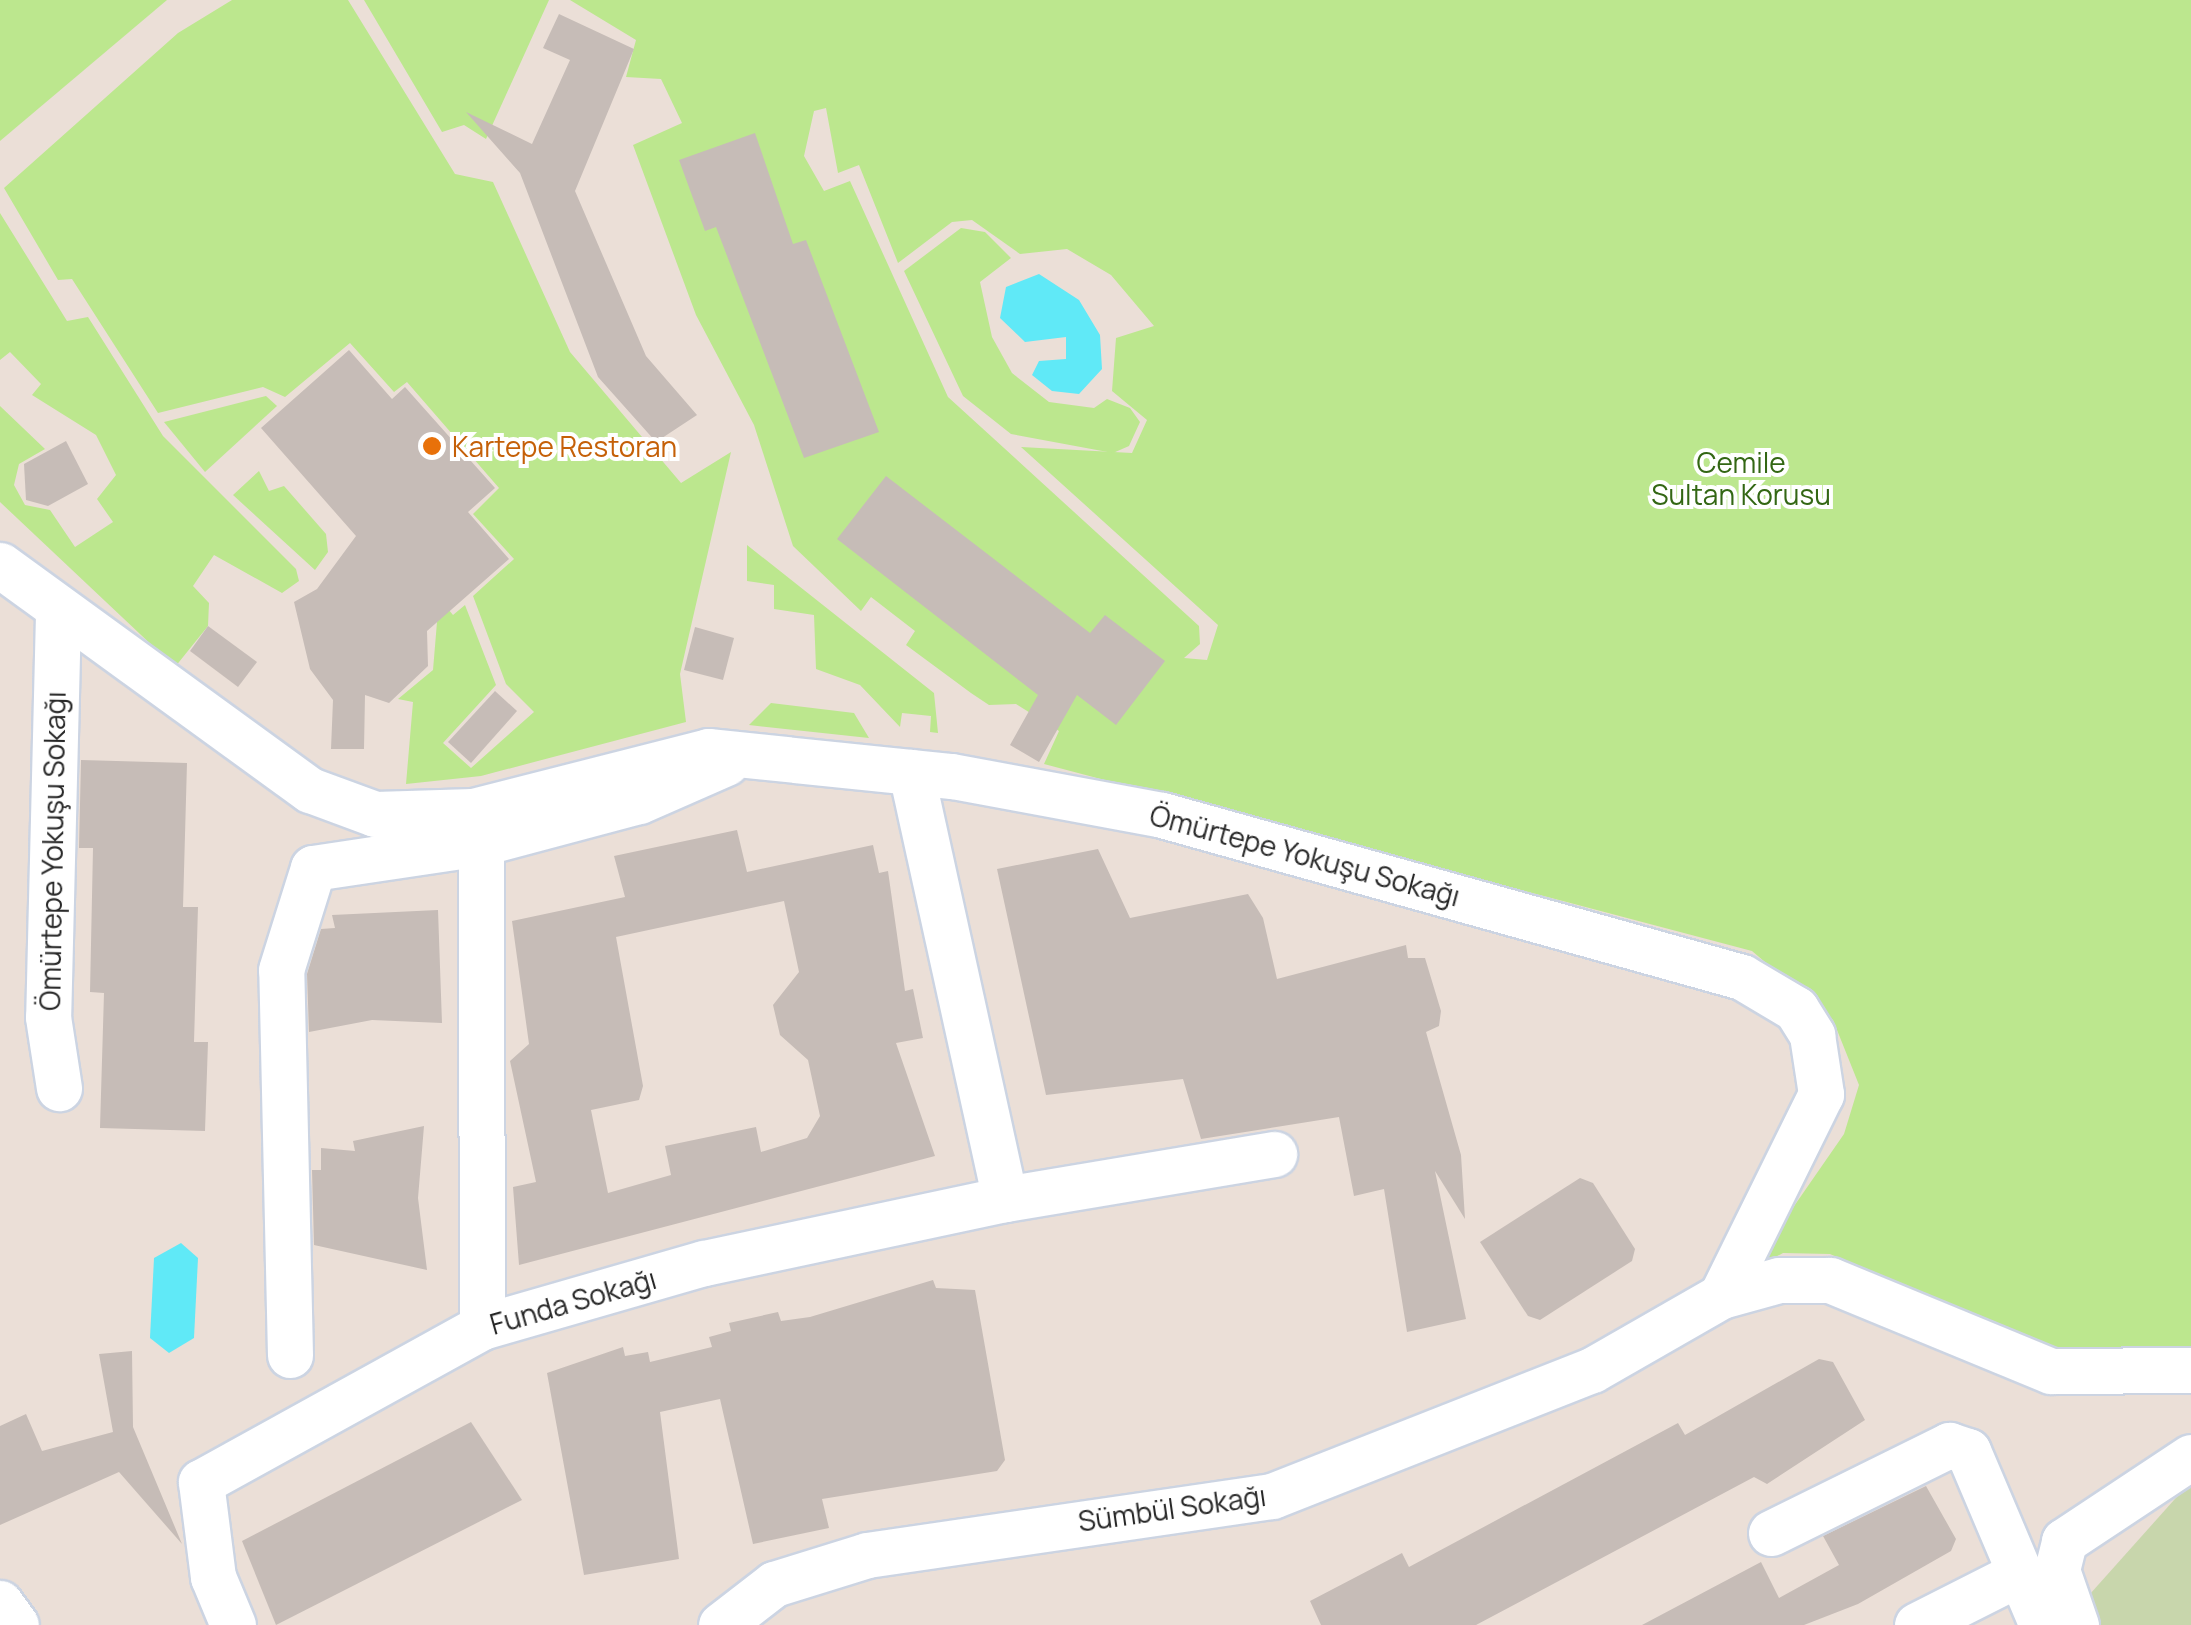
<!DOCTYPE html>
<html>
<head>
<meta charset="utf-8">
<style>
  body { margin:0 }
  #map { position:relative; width:2191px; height:1625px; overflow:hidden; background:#ebdfd7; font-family:Manrope,sans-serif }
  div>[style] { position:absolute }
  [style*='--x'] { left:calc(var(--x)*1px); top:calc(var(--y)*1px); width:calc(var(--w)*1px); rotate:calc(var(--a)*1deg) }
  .green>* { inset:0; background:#bce78e }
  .cemetery>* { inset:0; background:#c8d6ac }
  .water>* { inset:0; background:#60e9f7 }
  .building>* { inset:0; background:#c6bcb7 }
  .roads { filter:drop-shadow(2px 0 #ccd4e2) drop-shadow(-2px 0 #ccd4e2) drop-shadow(0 2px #ccd4e2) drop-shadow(0 -2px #ccd4e2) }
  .street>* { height:45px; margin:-22.5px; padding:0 22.5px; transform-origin:22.5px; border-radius:22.5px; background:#fff }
  .dots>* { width:28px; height:28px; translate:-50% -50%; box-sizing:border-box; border:5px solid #fff; border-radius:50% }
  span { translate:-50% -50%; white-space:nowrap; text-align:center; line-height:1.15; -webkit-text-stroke:8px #fff; paint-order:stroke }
  .food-label { font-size:28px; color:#c56008 }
  .left { translate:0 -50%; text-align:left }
  .park-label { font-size:28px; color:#336714 }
  .street-label { font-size:28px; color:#272727 }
</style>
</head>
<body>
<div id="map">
  <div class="green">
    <i style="clip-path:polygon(0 0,167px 0,0 141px)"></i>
    <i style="clip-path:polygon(232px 0,348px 0,455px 174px,493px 182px,570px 352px,681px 483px,731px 452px,680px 674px,686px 722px,481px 776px,406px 784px,413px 702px,398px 699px,433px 670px,439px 598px,453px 615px,465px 605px,496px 685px,443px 743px,471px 768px,534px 712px,506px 684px,473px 596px,514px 559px,473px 514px,499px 488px,407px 382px,394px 392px,350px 343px,285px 397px,263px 387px,158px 413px,72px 279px,58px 280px,4px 188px,178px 33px)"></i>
    <i style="clip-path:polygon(364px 0,549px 0,486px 139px,464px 125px,442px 132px)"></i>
    <i style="clip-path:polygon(evenodd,570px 0,2191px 0,2191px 1348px,2074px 1361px,1830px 1254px,1783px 1253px,1749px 1271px,1844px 1134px,1859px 1085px,1833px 1020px,1752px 951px,1044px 764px,1059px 731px,1016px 704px,989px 705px,971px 693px,906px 645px,915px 631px,871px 597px,861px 611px,793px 546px,754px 425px,696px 315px,633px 145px,682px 123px,661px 79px,626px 77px,636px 40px,570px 0,826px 108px,838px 173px,859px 165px,898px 263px,952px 222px,972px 220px,1020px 254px,1067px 249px,1111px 275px,1154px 326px,1116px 338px,1112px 391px,1147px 420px,1132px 453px,1021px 447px,1218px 625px,1207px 660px,1184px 658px,1200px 644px,1199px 626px,948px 397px,850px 181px,824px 191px,804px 156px,814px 111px,826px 108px)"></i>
    <i style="clip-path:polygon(0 213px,67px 321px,88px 317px,163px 436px,296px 569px,299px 581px,282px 593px,214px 555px,193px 586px,209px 603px,208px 626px,175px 667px,0 502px,0 406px,45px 449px,19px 464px,14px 485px,25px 505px,50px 510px,75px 547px,113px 522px,97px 499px,116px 475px,96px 435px,32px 395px,41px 384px,10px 352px,0 360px)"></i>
    <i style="clip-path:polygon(961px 228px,985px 232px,1011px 258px,980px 282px,992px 337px,1012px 373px,1049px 402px,1094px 408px,1107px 399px,1130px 408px,1140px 422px,1129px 446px,1113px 453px,1011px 434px,963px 396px,904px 271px)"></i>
    <i style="clip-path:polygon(266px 396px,277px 406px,205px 472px,164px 422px)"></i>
    <i style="clip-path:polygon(259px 471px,269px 491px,284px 486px,326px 534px,328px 552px,315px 570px,233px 495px)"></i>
    <i style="clip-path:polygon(747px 545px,934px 693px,938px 733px,930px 732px,931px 716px,902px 713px,900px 727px,860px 685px,816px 669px,814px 615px,774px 609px,774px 585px,747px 581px)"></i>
    <i style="clip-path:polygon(771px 703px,854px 713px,869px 738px,749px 725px)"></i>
  </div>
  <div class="cemetery">
    <i style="clip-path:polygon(2191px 1481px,2191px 1625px,2086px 1625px,2077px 1613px,2090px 1594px)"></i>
  </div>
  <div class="water">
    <i style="clip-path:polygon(1039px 274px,1079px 300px,1100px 335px,1102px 369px,1079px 394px,1052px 391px,1032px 375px,1039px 361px,1066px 359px,1066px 337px,1025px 342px,1000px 318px,1006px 287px)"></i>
    <i style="clip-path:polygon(181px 1243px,198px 1258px,194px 1338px,169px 1353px,150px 1338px,154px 1258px)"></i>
  </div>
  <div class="building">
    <i style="clip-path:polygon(559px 14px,634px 49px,575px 191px,646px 356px,697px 415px,656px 442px,598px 377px,520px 173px,466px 112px,532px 144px,570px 60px,543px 48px)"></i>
    <i style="clip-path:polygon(755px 133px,793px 244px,806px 240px,879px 432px,804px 458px,716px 227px,705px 231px,679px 160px)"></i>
    <i style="clip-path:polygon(349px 350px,392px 399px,405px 387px,495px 488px,468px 512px,509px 559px,427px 631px,428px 666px,389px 703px,365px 695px,364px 749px,331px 749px,333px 700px,310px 669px,294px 602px,317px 589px,356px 536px,261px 428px)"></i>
    <i style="clip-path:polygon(66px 441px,88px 484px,48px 506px,26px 500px,24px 464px)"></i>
    <i style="clip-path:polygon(886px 476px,1090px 633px,1105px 615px,1165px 661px,1116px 725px,1077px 695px,1039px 762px,1010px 745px,1038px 695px,837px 539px)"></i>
    <i style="clip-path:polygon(208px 626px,257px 662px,238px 687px,190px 651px)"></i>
    <i style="clip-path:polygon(695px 627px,734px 638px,723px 680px,684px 670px)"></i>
    <i style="clip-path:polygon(495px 691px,517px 711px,471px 763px,448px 742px)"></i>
    <i style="clip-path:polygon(81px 760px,187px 763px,183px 907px,198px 907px,194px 1042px,208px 1042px,205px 1131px,100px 1128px,104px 993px,90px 992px,93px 848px,79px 848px)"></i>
    <i style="clip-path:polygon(evenodd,737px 830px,747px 872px,873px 845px,879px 873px,888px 871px,905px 991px,913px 989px,923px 1038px,896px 1043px,935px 1156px,519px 1265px,513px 1187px,536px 1182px,510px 1061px,529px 1044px,512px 921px,625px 897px,614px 856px,737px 830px,784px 901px,799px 972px,773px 1005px,780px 1035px,808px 1060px,820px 1116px,807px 1138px,761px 1152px,756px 1127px,665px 1146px,671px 1175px,608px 1193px,591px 1110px,639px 1100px,643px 1086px,616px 937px,784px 901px)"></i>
    <i style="clip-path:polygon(1098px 849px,1130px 918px,1248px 894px,1263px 918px,1277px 979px,1406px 945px,1408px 958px,1425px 958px,1441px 1011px,1439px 1026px,1426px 1032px,1461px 1155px,1465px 1219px,1435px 1171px,1466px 1319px,1407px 1332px,1384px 1189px,1354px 1196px,1339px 1117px,1201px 1139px,1183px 1079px,1046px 1095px,997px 869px)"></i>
    <i style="clip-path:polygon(438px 910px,442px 1023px,372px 1020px,309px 1032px,307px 974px,321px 929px,335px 928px,332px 915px)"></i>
    <i style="clip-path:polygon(424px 1126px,418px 1198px,427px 1270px,314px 1245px,312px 1170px,321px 1170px,321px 1148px,355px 1151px,353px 1141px)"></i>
    <i style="clip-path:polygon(1580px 1178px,1593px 1183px,1635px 1249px,1632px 1261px,1540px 1320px,1528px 1316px,1480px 1242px)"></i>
    <i style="clip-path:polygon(933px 1280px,936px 1288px,975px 1290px,1005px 1460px,997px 1471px,822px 1499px,829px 1528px,753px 1544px,720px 1399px,660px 1412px,679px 1559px,584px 1575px,547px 1373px,623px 1347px,625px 1356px,648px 1352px,650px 1362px,712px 1347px,709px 1337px,731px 1331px,729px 1323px,778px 1312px,781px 1321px,810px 1317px)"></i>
    <i style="clip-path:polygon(132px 1351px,133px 1427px,182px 1544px,119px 1472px,0 1525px,0 1426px,26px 1414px,42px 1451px,113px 1432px,99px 1354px)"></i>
    <i style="clip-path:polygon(1819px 1359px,1833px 1362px,1865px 1420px,1767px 1484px,1754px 1477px,1476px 1625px,1321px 1625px,1310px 1601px,1402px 1553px,1409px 1567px,1678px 1423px,1685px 1435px)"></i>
    <i style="clip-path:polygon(471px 1422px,522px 1500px,276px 1625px,242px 1541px)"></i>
    <i style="clip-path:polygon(1926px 1486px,1956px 1539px,1951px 1551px,1858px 1604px,1804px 1625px,1642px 1625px,1761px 1562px,1779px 1598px,1839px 1565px,1823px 1536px)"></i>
  </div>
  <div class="roads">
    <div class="street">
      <i style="--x:0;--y:565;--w:383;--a:36"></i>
      <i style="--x:310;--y:790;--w:69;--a:20.3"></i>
      <i style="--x:375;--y:814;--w:98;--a:-1.8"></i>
      <i style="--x:473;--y:811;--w:243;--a:-14.3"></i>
      <i style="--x:708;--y:751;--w:245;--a:5.9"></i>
      <i style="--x:952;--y:776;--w:214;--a:10.5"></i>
      <i style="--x:1162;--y:815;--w:602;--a:15.61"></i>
      <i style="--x:1742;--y:977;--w:63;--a:30.7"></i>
      <i style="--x:1796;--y:1009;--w:31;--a:58"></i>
      <i style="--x:1812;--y:1035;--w:60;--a:81.3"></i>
      <i style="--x:1821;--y:1094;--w:225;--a:116.3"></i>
      <i style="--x:1721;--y:1296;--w:60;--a:-15.4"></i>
      <i style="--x:1779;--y:1280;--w:51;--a:0"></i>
      <i style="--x:1830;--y:1280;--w:239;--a:22.4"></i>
      <i style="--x:2051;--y:1371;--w:140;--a:-0.4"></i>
      <i style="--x:58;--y:614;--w:403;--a:91.4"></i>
      <i style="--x:48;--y:1017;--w:72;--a:81.2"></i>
      <i style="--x:911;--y:772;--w:437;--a:77.6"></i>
      <i style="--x:1005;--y:1199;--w:273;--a:-9.5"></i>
      <i style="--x:481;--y:843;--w:484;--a:89.9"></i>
      <i style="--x:290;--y:1355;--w:385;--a:-91.3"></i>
      <i style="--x:281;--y:970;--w:107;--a:-72.6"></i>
      <i style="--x:313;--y:868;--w:170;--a:-8.5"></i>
      <i style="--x:481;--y:843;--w:163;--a:-14.9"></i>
      <i style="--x:639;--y:801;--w:95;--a:-23.6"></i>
      <i style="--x:1771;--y:1533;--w:199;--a:-26.3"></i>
      <i style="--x:1949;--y:1445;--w:20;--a:18"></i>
      <i style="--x:1968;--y:1451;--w:189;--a:67"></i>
      <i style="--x:0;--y:1603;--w:27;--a:54"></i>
      <i style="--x:233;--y:1625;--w:52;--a:-112.6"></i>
      <i style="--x:213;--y:1577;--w:96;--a:-97.2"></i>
      <i style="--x:201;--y:1482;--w:321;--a:-28.9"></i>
      <i style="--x:482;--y:1327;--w:231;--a:-16.1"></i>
      <i style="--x:704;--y:1263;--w:308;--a:-12"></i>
      <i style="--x:721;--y:1625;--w:67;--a:-37.7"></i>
      <i style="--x:774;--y:1584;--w:97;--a:-17.3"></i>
      <i style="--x:867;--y:1555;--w:409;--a:-8.3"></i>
      <i style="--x:1272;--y:1496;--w:344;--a:-21.5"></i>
      <i style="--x:1592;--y:1370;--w:149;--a:-29.8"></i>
      <i style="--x:1917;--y:1625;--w:115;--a:-26.8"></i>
      <i style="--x:2076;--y:1625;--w:58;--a:-109.1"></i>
      <i style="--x:2057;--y:1570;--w:30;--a:-76"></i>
      <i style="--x:2064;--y:1541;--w:152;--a:-33.5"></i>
    </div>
  </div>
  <div class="dots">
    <i style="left:432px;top:446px;background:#e8710a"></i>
  </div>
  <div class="food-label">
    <span class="left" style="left:452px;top:446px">Kartepe Restoran</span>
  </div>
  <div class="park-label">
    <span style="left:1741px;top:478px">Cemile<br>Sultan Korusu</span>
  </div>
  <div class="street-label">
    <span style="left:52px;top:851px;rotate:-89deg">Ömürtepe Yokuşu Sokağı</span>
    <span style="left:1305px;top:855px;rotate:15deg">Ömürtepe Yokuşu Sokağı</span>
    <span style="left:573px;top:1301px;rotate:-16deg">Funda Sokağı</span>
    <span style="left:1172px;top:1508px;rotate:-8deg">Sümbül Sokağı</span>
  </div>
</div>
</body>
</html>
